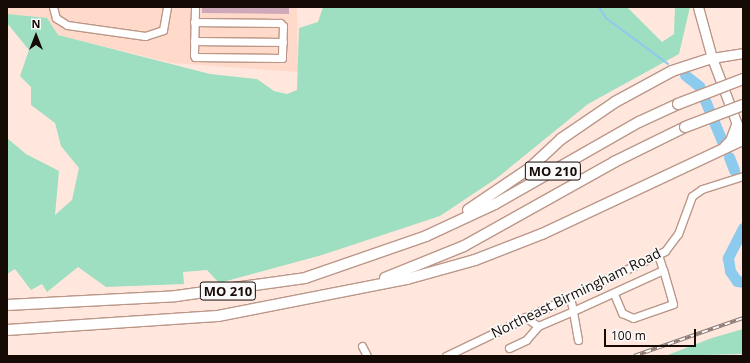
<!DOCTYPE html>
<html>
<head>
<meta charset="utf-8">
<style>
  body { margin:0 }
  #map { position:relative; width:750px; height:363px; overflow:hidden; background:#ffe7de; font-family:"Open Sans",sans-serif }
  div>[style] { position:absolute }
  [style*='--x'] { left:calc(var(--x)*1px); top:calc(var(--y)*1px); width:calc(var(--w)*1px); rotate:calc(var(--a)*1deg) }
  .built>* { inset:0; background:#ffd9ca }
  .green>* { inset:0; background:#9edec1 }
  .stream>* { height:2px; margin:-1px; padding:0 1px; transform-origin:1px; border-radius:1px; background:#8ccbed }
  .river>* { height:11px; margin:-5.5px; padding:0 5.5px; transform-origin:5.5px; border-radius:5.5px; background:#8ccbed }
  .building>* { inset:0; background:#cda9ba }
  .roads { filter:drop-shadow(1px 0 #bb9788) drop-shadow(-1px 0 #bb9788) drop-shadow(0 1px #bb9788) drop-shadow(0 -1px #bb9788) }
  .minor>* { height:7px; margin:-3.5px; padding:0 3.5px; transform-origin:3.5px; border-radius:3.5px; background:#fff }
  .major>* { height:9px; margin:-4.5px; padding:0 4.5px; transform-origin:4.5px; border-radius:4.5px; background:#fff }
  .highway>* { height:10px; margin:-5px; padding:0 5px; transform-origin:5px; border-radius:5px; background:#fff }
  .rail>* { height:3.5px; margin-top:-1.75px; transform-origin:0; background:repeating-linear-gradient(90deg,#fafafa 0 6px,#8b7972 0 12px); box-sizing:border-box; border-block:1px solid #8b7972 }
  .bridges { filter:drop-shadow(1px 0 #bb9788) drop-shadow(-1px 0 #bb9788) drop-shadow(0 1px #bb9788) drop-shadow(0 -1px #bb9788) }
  .highway-bridge>* { height:10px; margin:-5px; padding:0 5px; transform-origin:5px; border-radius:5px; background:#fff }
  span { translate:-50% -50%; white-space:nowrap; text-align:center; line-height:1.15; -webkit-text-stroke:3.5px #fafafa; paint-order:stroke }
  .shield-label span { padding:1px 3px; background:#fafafa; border:1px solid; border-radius:3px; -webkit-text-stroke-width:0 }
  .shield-label { font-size:13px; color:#160a05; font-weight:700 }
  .street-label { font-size:14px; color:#160a05 }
  .frame { position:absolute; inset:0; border:8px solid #160a05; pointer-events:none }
  .north { position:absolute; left:16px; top:16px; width:40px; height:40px; -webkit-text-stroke:3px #fafafa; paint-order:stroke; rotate:0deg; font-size:11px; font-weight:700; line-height:16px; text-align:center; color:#160a05 }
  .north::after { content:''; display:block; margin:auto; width:14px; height:18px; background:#160a05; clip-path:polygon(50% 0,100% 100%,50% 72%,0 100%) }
  .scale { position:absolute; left:604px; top:329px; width:92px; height:18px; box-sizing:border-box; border:2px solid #160a05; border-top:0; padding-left:5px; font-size:12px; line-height:14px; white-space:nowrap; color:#160a05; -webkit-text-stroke:3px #fafafa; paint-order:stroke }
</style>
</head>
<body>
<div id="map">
  <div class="built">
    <i style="clip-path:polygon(7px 7px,297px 7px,298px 72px,171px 63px,58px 35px,46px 18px,7px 15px)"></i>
  </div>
  <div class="green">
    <i style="clip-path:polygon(323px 7px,627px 7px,662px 42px,674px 34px,675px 7px,690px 7px,679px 54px,588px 104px,497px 178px,440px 216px,322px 255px,219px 283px,207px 270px,183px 272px,184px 284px,106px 287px,78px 267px,47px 292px,42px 284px,31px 290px,15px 269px,7px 274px,7px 138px,26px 154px,59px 171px,55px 215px,72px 200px,79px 168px,61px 146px,55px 123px,31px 105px,31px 87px,20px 76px,29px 50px,7px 23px,7px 14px,47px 18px,58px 35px,210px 74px,257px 79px,274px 91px,287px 94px,297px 90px,299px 28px,318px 22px)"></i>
    <i style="clip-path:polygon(743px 329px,743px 354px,665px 356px,712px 338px)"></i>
  </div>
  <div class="stream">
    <i style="--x:599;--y:7;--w:13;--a:58"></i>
    <i style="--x:606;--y:18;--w:77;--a:36.6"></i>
  </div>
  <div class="river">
    <i style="--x:685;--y:75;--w:18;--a:38"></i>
    <i style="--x:699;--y:86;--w:60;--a:67.3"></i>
    <i style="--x:729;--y:157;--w:14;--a:69"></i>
    <i style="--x:743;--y:228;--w:34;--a:117"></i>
    <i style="--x:728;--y:258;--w:13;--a:81"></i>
    <i style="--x:730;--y:271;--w:12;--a:55"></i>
    <i style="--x:737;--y:281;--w:6;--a:9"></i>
  </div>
  <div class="building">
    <i style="clip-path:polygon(202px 7px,289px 7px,289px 14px,202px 13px)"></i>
  </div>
  <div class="roads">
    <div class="minor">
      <i style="--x:53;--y:7;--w:11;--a:75"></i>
      <i style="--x:56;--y:18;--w:13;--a:32"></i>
      <i style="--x:67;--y:25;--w:79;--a:8"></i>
      <i style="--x:145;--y:36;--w:19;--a:-18"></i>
      <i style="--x:163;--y:30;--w:23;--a:-80"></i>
      <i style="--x:194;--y:22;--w:86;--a:0.7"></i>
      <i style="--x:280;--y:23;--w:4;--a:45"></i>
      <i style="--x:283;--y:26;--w:32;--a:92"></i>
      <i style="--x:282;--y:58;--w:87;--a:-179.3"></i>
      <i style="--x:195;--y:57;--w:2;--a:-117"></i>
      <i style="--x:194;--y:55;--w:48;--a:-88.8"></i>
      <i style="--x:194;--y:41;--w:89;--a:0.6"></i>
      <i style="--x:614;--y:294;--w:21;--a:67"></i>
      <i style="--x:622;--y:313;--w:12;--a:24"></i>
      <i style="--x:633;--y:318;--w:42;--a:-19.3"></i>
      <i style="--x:673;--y:304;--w:35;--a:-106"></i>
      <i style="--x:525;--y:317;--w:16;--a:35"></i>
      <i style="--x:538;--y:326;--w:38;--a:-23"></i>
      <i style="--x:573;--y:311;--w:14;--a:-102"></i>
      <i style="--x:578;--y:340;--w:29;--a:-100"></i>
      <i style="--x:573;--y:311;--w:99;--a:-24.5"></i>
      <i style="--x:663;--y:270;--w:16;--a:-108"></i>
      <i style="--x:362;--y:346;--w:11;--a:63"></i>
      <i style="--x:509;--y:348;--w:19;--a:-25"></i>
      <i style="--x:526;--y:340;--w:18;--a:-49"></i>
      <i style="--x:446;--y:356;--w:243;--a:-25.6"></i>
      <i style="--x:665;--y:251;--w:21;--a:-53"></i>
      <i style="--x:678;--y:234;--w:40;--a:-69.8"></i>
      <i style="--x:692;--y:196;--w:12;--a:-35"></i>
      <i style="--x:702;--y:189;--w:43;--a:-17.6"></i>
    </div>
    <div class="major">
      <i style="--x:698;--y:7;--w:53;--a:74.6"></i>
      <i style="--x:712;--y:58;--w:88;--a:69.3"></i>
      <i style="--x:712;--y:58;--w:31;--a:-9"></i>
    </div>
    <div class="highway">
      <i style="--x:725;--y:147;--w:8;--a:-45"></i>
      <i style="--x:731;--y:141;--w:17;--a:-69"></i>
      <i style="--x:468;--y:210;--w:75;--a:-34.1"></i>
      <i style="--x:530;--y:168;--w:42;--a:-43.1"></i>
      <i style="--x:561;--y:139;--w:65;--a:-34.4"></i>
      <i style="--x:615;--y:102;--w:65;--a:-28.5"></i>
      <i style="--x:672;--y:71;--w:42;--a:-18"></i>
      <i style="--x:385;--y:278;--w:85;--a:-22.1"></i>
      <i style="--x:464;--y:246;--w:172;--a:-29.2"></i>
      <i style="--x:614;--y:162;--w:79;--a:-26.2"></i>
      <i style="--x:7;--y:305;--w:169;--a:-3"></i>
      <i style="--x:176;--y:296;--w:130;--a:-7.9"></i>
      <i style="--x:305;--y:278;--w:128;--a:-19.1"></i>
      <i style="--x:426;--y:236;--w:76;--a:-24.9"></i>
      <i style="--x:495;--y:204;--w:166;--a:-29.7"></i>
      <i style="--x:639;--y:122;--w:43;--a:-24.8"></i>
      <i style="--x:7;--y:330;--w:211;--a:-3.8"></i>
      <i style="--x:218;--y:316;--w:193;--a:-11.1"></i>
      <i style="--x:407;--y:279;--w:71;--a:-15.6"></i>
      <i style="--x:475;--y:260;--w:72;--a:-21.2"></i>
      <i style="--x:542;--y:234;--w:222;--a:-25.1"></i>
    </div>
  </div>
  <div class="rail">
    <i style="--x:634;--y:356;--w:115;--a:-19.2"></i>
  </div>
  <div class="bridges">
    <div class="highway-bridge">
      <i style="--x:678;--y:104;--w:70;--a:-21"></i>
      <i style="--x:685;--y:127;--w:62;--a:-20.8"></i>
    </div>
  </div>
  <div class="shield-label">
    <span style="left:553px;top:171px">MO 210</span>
    <span style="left:228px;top:291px">MO 210</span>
  </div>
  <div class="street-label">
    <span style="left:576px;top:293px;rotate:-26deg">Northeast Birmingham Road</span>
  </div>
  <div class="frame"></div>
  <div class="north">N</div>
  <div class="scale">100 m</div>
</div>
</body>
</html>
